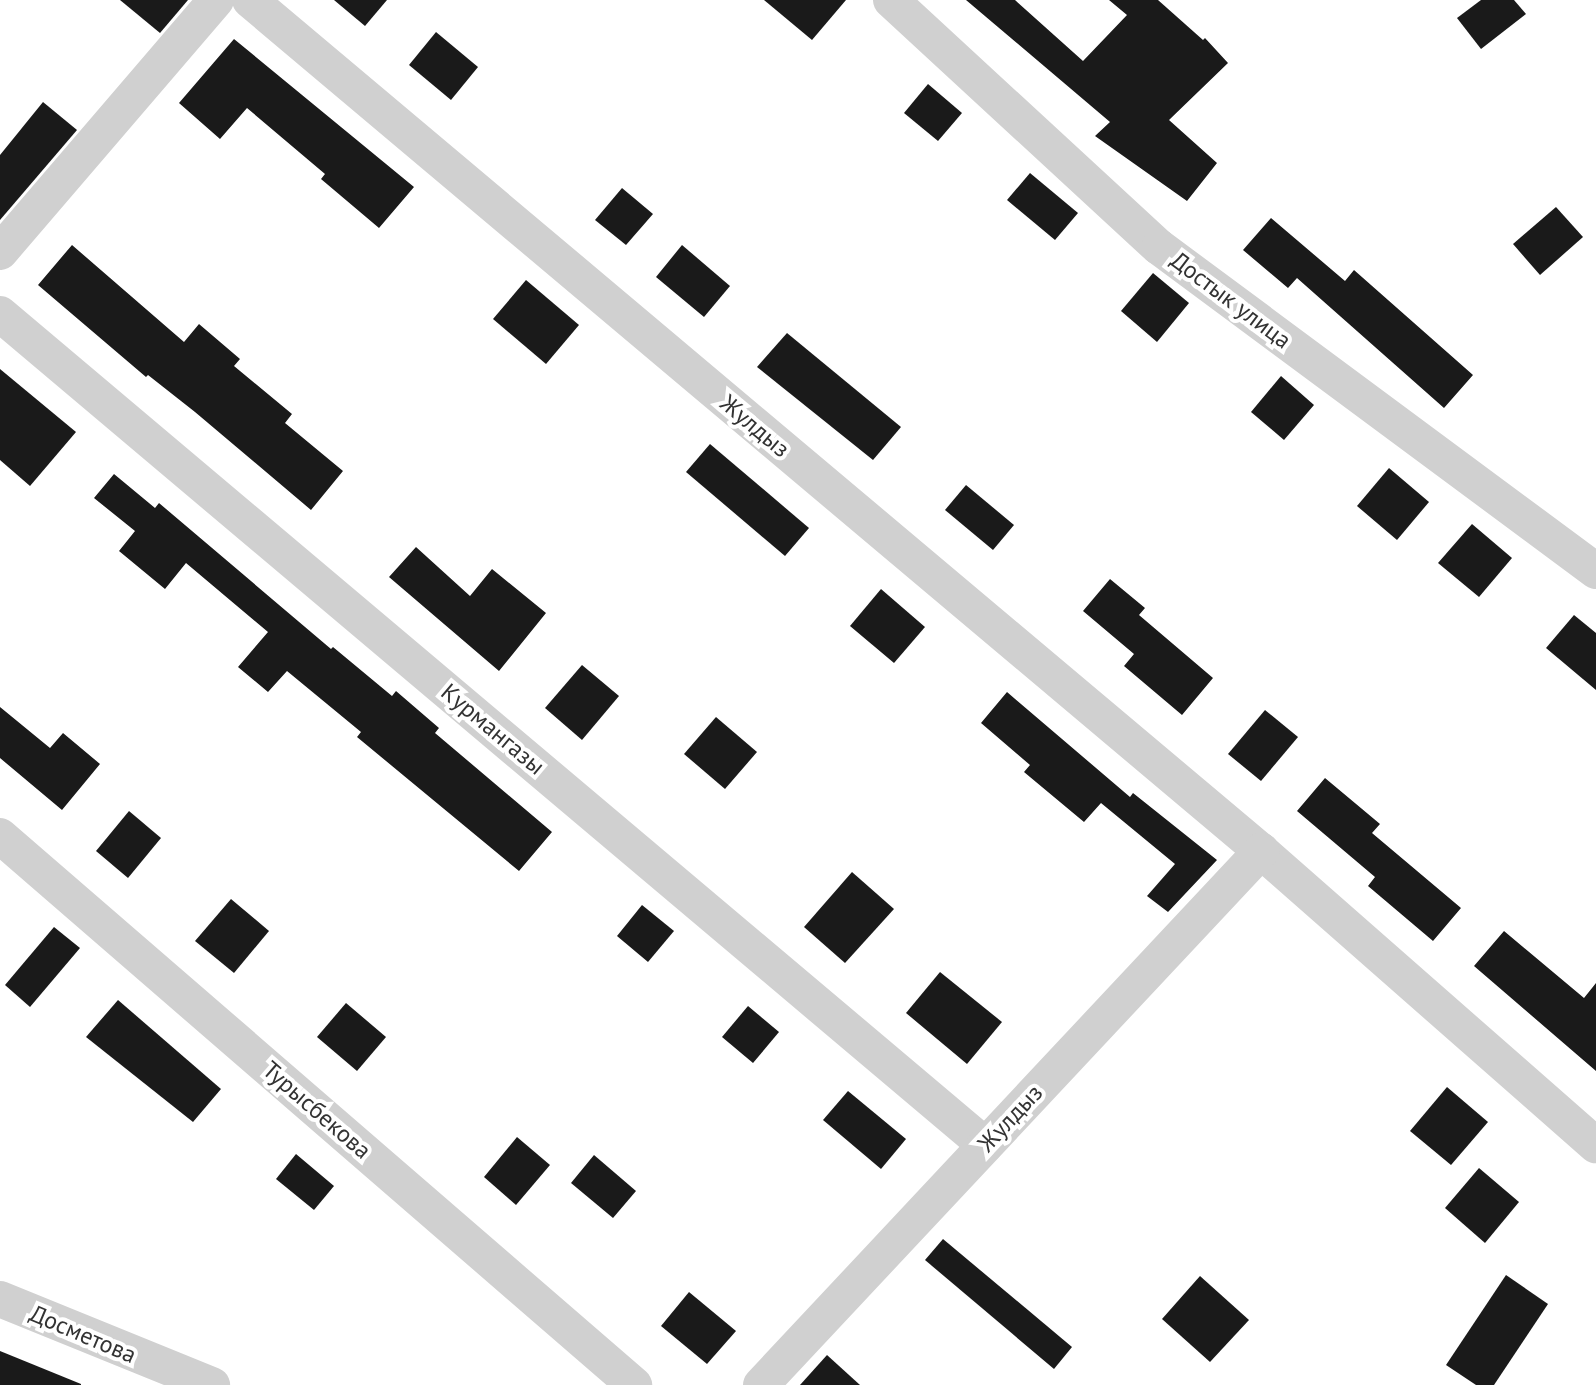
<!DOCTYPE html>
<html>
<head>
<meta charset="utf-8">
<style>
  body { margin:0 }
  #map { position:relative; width:1596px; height:1385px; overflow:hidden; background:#fff; font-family:"PT Sans",sans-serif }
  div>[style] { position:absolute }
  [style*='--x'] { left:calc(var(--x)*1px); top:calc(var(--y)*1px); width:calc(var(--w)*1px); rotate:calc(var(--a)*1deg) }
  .building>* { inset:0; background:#1a1a1a }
  .minor>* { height:36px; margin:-18px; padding:0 18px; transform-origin:18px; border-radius:18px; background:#d0d0d0 }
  span { translate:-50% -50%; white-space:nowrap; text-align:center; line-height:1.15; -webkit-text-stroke:8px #fff; paint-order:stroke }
  .street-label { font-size:24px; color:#333 }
</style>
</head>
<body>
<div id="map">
  <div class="building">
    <i style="clip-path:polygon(120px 0,188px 0,160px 33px)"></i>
    <i style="clip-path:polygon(334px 0,387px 0,365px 26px)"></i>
    <i style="clip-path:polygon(764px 0,846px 0,812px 40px)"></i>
    <i style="clip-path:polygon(966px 0,1015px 0,1083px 61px,1127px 15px,1109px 0,1158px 0,1203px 40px,1205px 38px,1228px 63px,1169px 120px,1217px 163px,1187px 201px,1095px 136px,1110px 122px)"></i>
    <i style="clip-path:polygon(1481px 0,1514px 0,1526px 14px,1481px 49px,1457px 18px)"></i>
    <i style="clip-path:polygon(436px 32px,478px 67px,451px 100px,409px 65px)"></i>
    <i style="clip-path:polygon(234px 39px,414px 187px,379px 228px,321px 179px,325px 174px,247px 108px,220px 139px,179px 103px)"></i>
    <i style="clip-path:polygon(928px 84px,962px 113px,938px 141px,904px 113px)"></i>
    <i style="clip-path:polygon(43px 102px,77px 130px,0 220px,0 155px)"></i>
    <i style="clip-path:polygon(1030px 173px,1078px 213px,1055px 240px,1007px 200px)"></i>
    <i style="clip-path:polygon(622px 188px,653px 214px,626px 245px,595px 220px)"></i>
    <i style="clip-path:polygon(1556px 207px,1583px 237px,1540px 275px,1513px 244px)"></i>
    <i style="clip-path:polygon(1271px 218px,1345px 281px,1354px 270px,1473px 375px,1444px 408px,1297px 278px,1288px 288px,1243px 250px)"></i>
    <i style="clip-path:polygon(72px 245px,184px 342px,199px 324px,240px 359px,234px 366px,292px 414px,285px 423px,343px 471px,311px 510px,195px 412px,148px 375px,146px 377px,38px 285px)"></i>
    <i style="clip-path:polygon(682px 245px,730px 286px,704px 317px,656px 277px)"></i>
    <i style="clip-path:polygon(1153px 273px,1189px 303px,1157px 342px,1121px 311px)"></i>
    <i style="clip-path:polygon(526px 280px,579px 325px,546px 364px,493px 319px)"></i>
    <i style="clip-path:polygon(787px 333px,901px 427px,873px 460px,757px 367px)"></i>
    <i style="clip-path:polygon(0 369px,76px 432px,30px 486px,0 460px)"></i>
    <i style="clip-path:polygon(1281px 376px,1314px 405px,1284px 440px,1251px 412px)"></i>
    <i style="clip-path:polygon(710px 444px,809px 528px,785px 556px,686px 472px)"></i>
    <i style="clip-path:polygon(1389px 468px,1429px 502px,1397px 540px,1357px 506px)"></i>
    <i style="clip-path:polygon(114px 474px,155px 508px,159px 503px,331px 649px,333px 647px,392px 696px,396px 691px,439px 728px,435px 733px,552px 832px,519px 871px,357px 737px,361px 732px,287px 671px,268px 692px,238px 667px,268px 632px,186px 563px,165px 589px,119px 551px,135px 531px,94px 498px)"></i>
    <i style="clip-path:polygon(966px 485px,1014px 525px,993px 550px,945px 510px)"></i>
    <i style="clip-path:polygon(1472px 524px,1512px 558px,1479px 597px,1438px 563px)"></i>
    <i style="clip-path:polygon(416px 547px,470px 596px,492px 569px,546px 613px,499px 671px,389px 577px)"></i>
    <i style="clip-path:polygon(1110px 579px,1145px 608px,1139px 615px,1213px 678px,1182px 715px,1124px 666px,1134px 654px,1083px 611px)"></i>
    <i style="clip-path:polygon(881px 589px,925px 627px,894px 663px,850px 626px)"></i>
    <i style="clip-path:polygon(1574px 615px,1596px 633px,1596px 690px,1546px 648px)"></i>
    <i style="clip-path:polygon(582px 665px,619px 696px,582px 740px,545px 708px)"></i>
    <i style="clip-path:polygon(1007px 692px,1130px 797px,1133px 793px,1217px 860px,1168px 912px,1147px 896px,1175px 864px,1101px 803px,1084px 822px,1024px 772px,1030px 765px,981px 723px)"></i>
    <i style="clip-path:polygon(0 707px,50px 748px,63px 733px,100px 764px,62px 810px,0 758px)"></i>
    <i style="clip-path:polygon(1265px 710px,1298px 737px,1261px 781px,1228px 754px)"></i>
    <i style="clip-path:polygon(716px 717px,757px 752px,725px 789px,684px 754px)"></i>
    <i style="clip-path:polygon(1325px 778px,1380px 824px,1372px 833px,1461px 908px,1433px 941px,1368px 886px,1375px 877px,1297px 811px)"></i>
    <i style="clip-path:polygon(129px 811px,161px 838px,128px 878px,96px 851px)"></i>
    <i style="clip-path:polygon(852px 872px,894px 909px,845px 963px,804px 927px)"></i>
    <i style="clip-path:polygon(231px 899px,269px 931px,234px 973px,195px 941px)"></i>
    <i style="clip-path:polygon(642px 905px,674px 931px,648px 962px,617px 936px)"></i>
    <i style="clip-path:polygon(54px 927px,80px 948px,30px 1007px,5px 985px)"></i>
    <i style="clip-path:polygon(1504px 931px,1584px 998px,1596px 983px,1596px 1071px,1474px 966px)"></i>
    <i style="clip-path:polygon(940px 972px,1002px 1022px,967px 1064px,906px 1013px)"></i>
    <i style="clip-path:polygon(118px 1000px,221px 1089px,193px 1122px,86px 1037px)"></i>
    <i style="clip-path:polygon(346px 1003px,386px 1037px,357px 1071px,317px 1037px)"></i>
    <i style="clip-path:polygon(748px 1006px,779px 1032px,753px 1063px,722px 1037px)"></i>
    <i style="clip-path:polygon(1447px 1087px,1488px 1122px,1451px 1165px,1410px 1131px)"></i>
    <i style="clip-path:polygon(848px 1091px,906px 1139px,881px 1169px,823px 1120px)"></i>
    <i style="clip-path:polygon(517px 1137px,550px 1165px,516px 1205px,484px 1177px)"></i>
    <i style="clip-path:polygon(296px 1154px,334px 1186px,314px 1210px,276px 1179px)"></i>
    <i style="clip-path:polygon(594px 1155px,636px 1191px,613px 1218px,571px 1183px)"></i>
    <i style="clip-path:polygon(1479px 1168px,1519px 1202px,1485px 1243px,1445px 1208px)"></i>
    <i style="clip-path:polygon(943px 1239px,1072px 1347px,1054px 1369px,925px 1260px)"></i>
    <i style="clip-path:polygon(1506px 1275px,1548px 1304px,1494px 1385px,1476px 1385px,1446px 1365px)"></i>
    <i style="clip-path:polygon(1200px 1276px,1249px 1320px,1210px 1362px,1162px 1319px)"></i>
    <i style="clip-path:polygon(689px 1292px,736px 1331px,707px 1364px,661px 1326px)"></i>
    <i style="clip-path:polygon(0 1351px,81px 1384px,81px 1385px,0 1385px)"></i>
    <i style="clip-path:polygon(827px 1355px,860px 1385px,800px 1385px)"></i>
  </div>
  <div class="minor">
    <i style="--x:250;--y:0;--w:1321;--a:40.09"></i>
    <i style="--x:1261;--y:851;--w:446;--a:41.3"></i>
    <i style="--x:891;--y:0;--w:364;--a:42.7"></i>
    <i style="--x:1159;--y:247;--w:544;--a:36.55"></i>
    <i style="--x:0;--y:252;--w:332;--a:-49.4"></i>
    <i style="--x:0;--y:314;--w:1289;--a:40.15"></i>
    <i style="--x:0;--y:836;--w:839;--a:40.89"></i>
    <i style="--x:0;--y:1299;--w:229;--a:22.1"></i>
    <i style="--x:761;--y:1385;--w:732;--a:-46.88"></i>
  </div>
  <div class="street-label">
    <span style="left:1231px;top:300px;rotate:37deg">Достык улица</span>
    <span style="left:755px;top:426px;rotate:40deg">Жулдыз</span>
    <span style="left:493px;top:729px;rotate:40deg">Курмангазы</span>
    <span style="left:317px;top:1110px;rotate:41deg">Турысбекова</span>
    <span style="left:1010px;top:1118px;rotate:-47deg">Жулдыз</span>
    <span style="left:83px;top:1334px;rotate:23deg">Досметова</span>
  </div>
</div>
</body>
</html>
